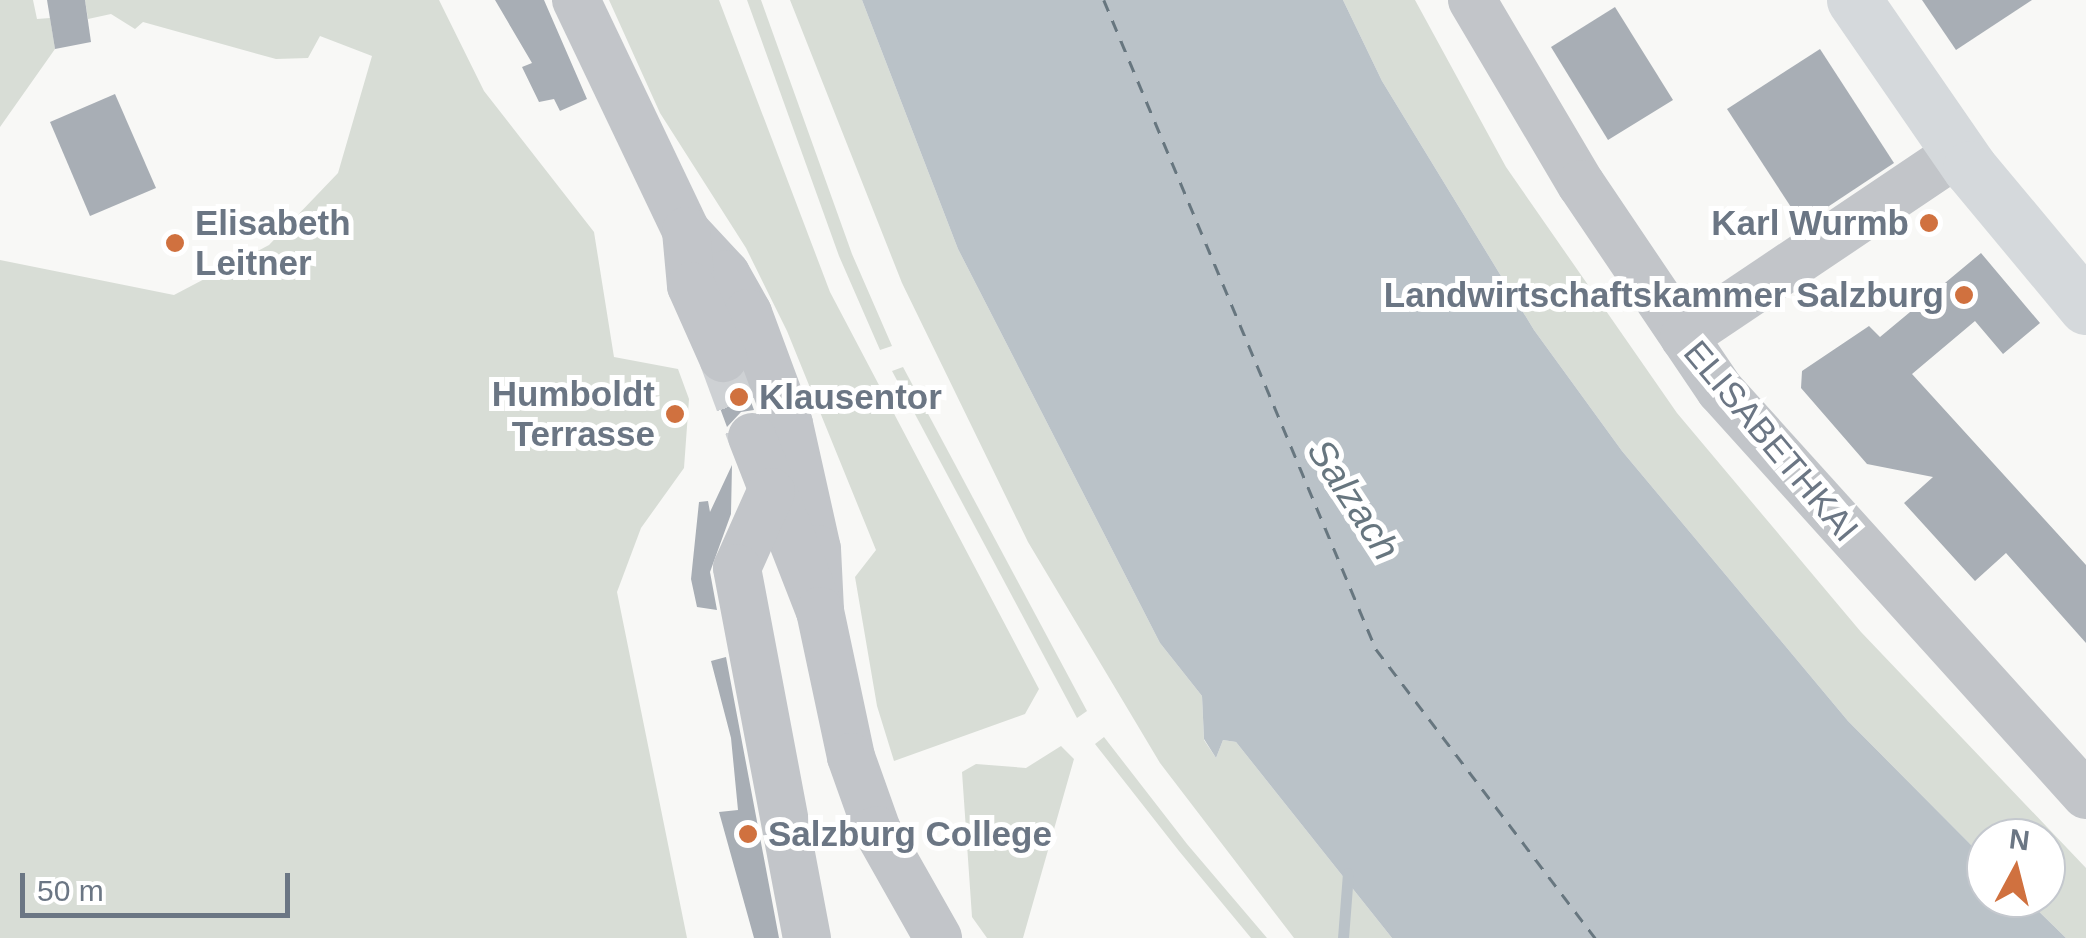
<!DOCTYPE html>
<html>
<head>
<meta charset="utf-8">
<style>
  body { margin:0 }
  #map { position:relative; width:2086px; height:938px; overflow:hidden; background:#f8f8f6; font-family:Arial,sans-serif }
  div>[style] { position:absolute }
  [style*='--x'] { left:calc(var(--x)*1px); top:calc(var(--y)*1px); width:calc(var(--w)*1px); rotate:calc(var(--a)*1deg) }
  .green>* { inset:0; background:#d8ddd6 }
  .water>* { inset:0; background:#bac2c8 }
  .stream>* { height:11px; margin:-5.5px; padding:0 5.5px; transform-origin:5.5px; border-radius:5.5px; background:#bac2c8 }
  .ferry>* { height:2.5px; margin-top:-1.25px; transform-origin:0; background:repeating-linear-gradient(90deg,#67767f 0 12px,transparent 0 22px) }
  .building>* { inset:0; background:#a8aeb5 }
  .minor-tunnel>* { height:48px; margin-top:-24px; transform-origin:0; background:repeating-linear-gradient(90deg,#ced1d4 0 48px,transparent 0 72px) }
  .minor>* { height:48px; margin:-24px; padding:0 24px; transform-origin:24px; border-radius:24px; background:#c2c5c9 }
  .major>* { height:55px; margin:-27.5px; padding:0 27.5px; transform-origin:27.5px; border-radius:27.5px; background:#d5d9dc }
  .dots>* { width:28px; height:28px; translate:-50% -50%; box-sizing:border-box; border:5px solid #fff; border-radius:50% }
  span { translate:-50% -50%; white-space:nowrap; text-align:center; line-height:1.15; -webkit-text-stroke:10px #fff; paint-order:stroke }
  .poi-label { font-size:35px; color:#6b7684; font-weight:700 }
  .left { translate:0 -50%; text-align:left }
  .right { translate:-100% -50%; text-align:right }
  .street-label { font-size:35px; color:#6b7684 }
  .water-label { font-size:38px; color:#67767f; font-style:italic }
  .north { position:absolute; left:1966px; top:818px; width:100px; height:100px; box-sizing:border-box; background:#fff; border:2px solid #c4c8ce; border-radius:50%; rotate:7deg; font-size:28px; font-weight:700; line-height:40px; text-align:center; color:#6b7684 }
  .north::after { content:''; display:block; margin:auto; width:35px; height:45px; background:#d0713f; clip-path:polygon(50% 0,100% 100%,50% 72%,0 100%) }
  .scale { position:absolute; left:20px; top:873px; width:270px; height:45px; box-sizing:border-box; border:5px solid #6b7684; border-top:0; padding-left:12px; font-size:30px; line-height:35px; white-space:nowrap; color:#6b7684; -webkit-text-stroke:8px #fff; paint-order:stroke }
</style>
</head>
<body>
<div id="map">
  <div class="green">
    <i style="clip-path:polygon(0 0,33px 0,37px 19px,50px 18px,55px 49px,0 127px)"></i>
    <i style="clip-path:polygon(85px 0,439px 0,484px 91px,594px 232px,614px 357px,678px 369px,689px 399px,684px 468px,641px 528px,617px 592px,687px 938px,0 938px,0 260px,174px 295px,269px 245px,338px 173px,372px 56px,320px 36px,308px 58px,276px 59px,143px 22px,135px 29px,111px 14px,88px 19px)"></i>
    <i style="clip-path:polygon(609px 0,719px 0,830px 292px,1039px 689px,1025px 714px,894px 761px,877px 706px,855px 577px,876px 550px,787px 331px,746px 248px,660px 113px)"></i>
    <i style="clip-path:polygon(747px 0,761px 0,852px 254px,892px 346px,880px 350px,839px 256px)"></i>
    <i style="clip-path:polygon(790px 0,862px 0,958px 249px,1160px 643px,1202px 696px,1204px 740px,1216px 758px,1223px 740px,1236px 742px,1392px 938px,1294px 938px,1160px 763px,1028px 542px,902px 283px)"></i>
    <i style="clip-path:polygon(1343px 0,1415px 0,1506px 167px,1677px 413px,1861px 632px,2086px 868px,2086px 938px,2066px 938px,2025px 898px,2046px 898px,2046px 838px,1986px 838px,1986px 860px,1848px 721px,1622px 451px,1534px 330px,1382px 81px)"></i>
    <i style="clip-path:polygon(903px 367px,1087px 711px,1077px 718px,892px 371px)"></i>
    <i style="clip-path:polygon(1104px 737px,1187px 844px,1267px 938px,1251px 938px,1179px 851px,1095px 744px)"></i>
    <i style="clip-path:polygon(1061px 746px,1074px 759px,1023px 938px,987px 938px,972px 917px,962px 772px,976px 764px,1026px 768px)"></i>
  </div>
  <div class="water">
    <i style="clip-path:polygon(862px 0,1343px 0,1382px 81px,1534px 330px,1622px 451px,1848px 721px,1986px 860px,1986px 898px,2025px 898px,2066px 938px,1392px 938px,1236px 742px,1223px 740px,1216px 758px,1204px 739px,1202px 696px,1160px 643px,958px 249px)"></i>
  </div>
  <div class="stream">
    <i style="--x:1343;--y:938;--w:65;--a:-85.6"></i>
  </div>
  <div class="ferry">
    <i style="--x:1104;--y:0;--w:704;--a:67.26"></i>
    <i style="--x:1376;--y:649;--w:363;--a:52.8"></i>
  </div>
  <div class="building">
    <i style="clip-path:polygon(47px 0,85px 0,91px 42px,55px 49px)"></i>
    <i style="clip-path:polygon(495px 0,544px 0,587px 99px,560px 111px,554px 99px,539px 102px,522px 67px,532px 63px)"></i>
    <i style="clip-path:polygon(1922px 0,2032px 0,1956px 50px)"></i>
    <i style="clip-path:polygon(1615px 7px,1673px 100px,1608px 140px,1551px 47px)"></i>
    <i style="clip-path:polygon(1820px 49px,1894px 163px,1802px 224px,1727px 109px)"></i>
    <i style="clip-path:polygon(115px 94px,156px 188px,90px 216px,50px 122px)"></i>
    <i style="clip-path:polygon(1981px 253px,2040px 323px,2003px 354px,1975px 321px,1912px 374px,2086px 565px,2086px 643px,2006px 553px,1975px 581px,1904px 503px,1933px 477px,1867px 464px,1801px 388px,1802px 371px,1869px 326px,1880px 337px)"></i>
    <i style="clip-path:polygon(742px 377px,754px 410px,741px 412px,727px 427px,710px 381px,721px 385px)"></i>
    <i style="clip-path:polygon(732px 465px,731px 514px,710px 572px,717px 610px,697px 607px,691px 579px,699px 502px,708px 501px,710px 512px)"></i>
    <i style="clip-path:polygon(726px 657px,779px 938px,754px 938px,719px 812px,738px 810px,731px 738px,711px 661px)"></i>
  </div>
  <div class="minor-tunnel">
    <i style="--x:723;--y:358;--w:84;--a:69.8"></i>
  </div>
  <div class="minor">
    <i style="--x:576;--y:0;--w:256;--a:64.5"></i>
    <i style="--x:686;--y:231;--w:59;--a:47.1"></i>
    <i style="--x:726;--y:274;--w:45;--a:60.6"></i>
    <i style="--x:748;--y:313;--w:118;--a:69.7"></i>
    <i style="--x:789;--y:424;--w:128;--a:77.4"></i>
    <i style="--x:817;--y:549;--w:62;--a:87.2"></i>
    <i style="--x:1472;--y:0;--w:214;--a:59.4"></i>
    <i style="--x:1581;--y:184;--w:249;--a:56"></i>
    <i style="--x:1720;--y:390;--w:546;--a:47.9"></i>
    <i style="--x:686;--y:231;--w:55;--a:84.8"></i>
    <i style="--x:691;--y:286;--w:79;--a:66"></i>
    <i style="--x:1684;--y:337;--w:330;--a:-33.9"></i>
    <i style="--x:752;--y:437;--w:187;--a:68.7"></i>
    <i style="--x:820;--y:611;--w:149;--a:78"></i>
    <i style="--x:851;--y:757;--w:77;--a:70.4"></i>
    <i style="--x:877;--y:830;--w:124;--a:60.5"></i>
    <i style="--x:771;--y:492;--w:83;--a:114.1"></i>
    <i style="--x:737;--y:568;--w:377;--a:79.3"></i>
  </div>
  <div class="major">
    <i style="--x:1854;--y:0;--w:204;--a:55.4"></i>
    <i style="--x:1970;--y:168;--w:181;--a:50.2"></i>
  </div>
  <div class="dots">
    <i style="left:1929px;top:223px;background:#d0713f"></i>
    <i style="left:175px;top:243px;background:#d0713f"></i>
    <i style="left:1964px;top:295px;background:#d0713f"></i>
    <i style="left:739px;top:397px;background:#d0713f"></i>
    <i style="left:675px;top:414px;background:#d0713f"></i>
    <i style="left:748px;top:834px;background:#d0713f"></i>
  </div>
  <div class="poi-label">
    <span class="left" style="left:195px;top:243px">Elisabeth<br>Leitner</span>
    <span class="right" style="left:1909px;top:223px">Karl Wurmb</span>
    <span class="right" style="left:1944px;top:295px">Landwirtschaftskammer Salzburg</span>
    <span class="right" style="left:655px;top:414px">Humboldt<br>Terrasse</span>
    <span class="left" style="left:759px;top:397px">Klausentor</span>
    <span class="left" style="left:768px;top:834px">Salzburg College</span>
  </div>
  <div class="street-label">
    <span style="left:1771px;top:441px;rotate:50deg">ELISABETHKAI</span>
  </div>
  <div class="water-label">
    <span style="left:1353px;top:500px;rotate:57deg">Salzach</span>
  </div>
  <div class="north">N</div>
  <div class="scale">50 m</div>
</div>
</body>
</html>
